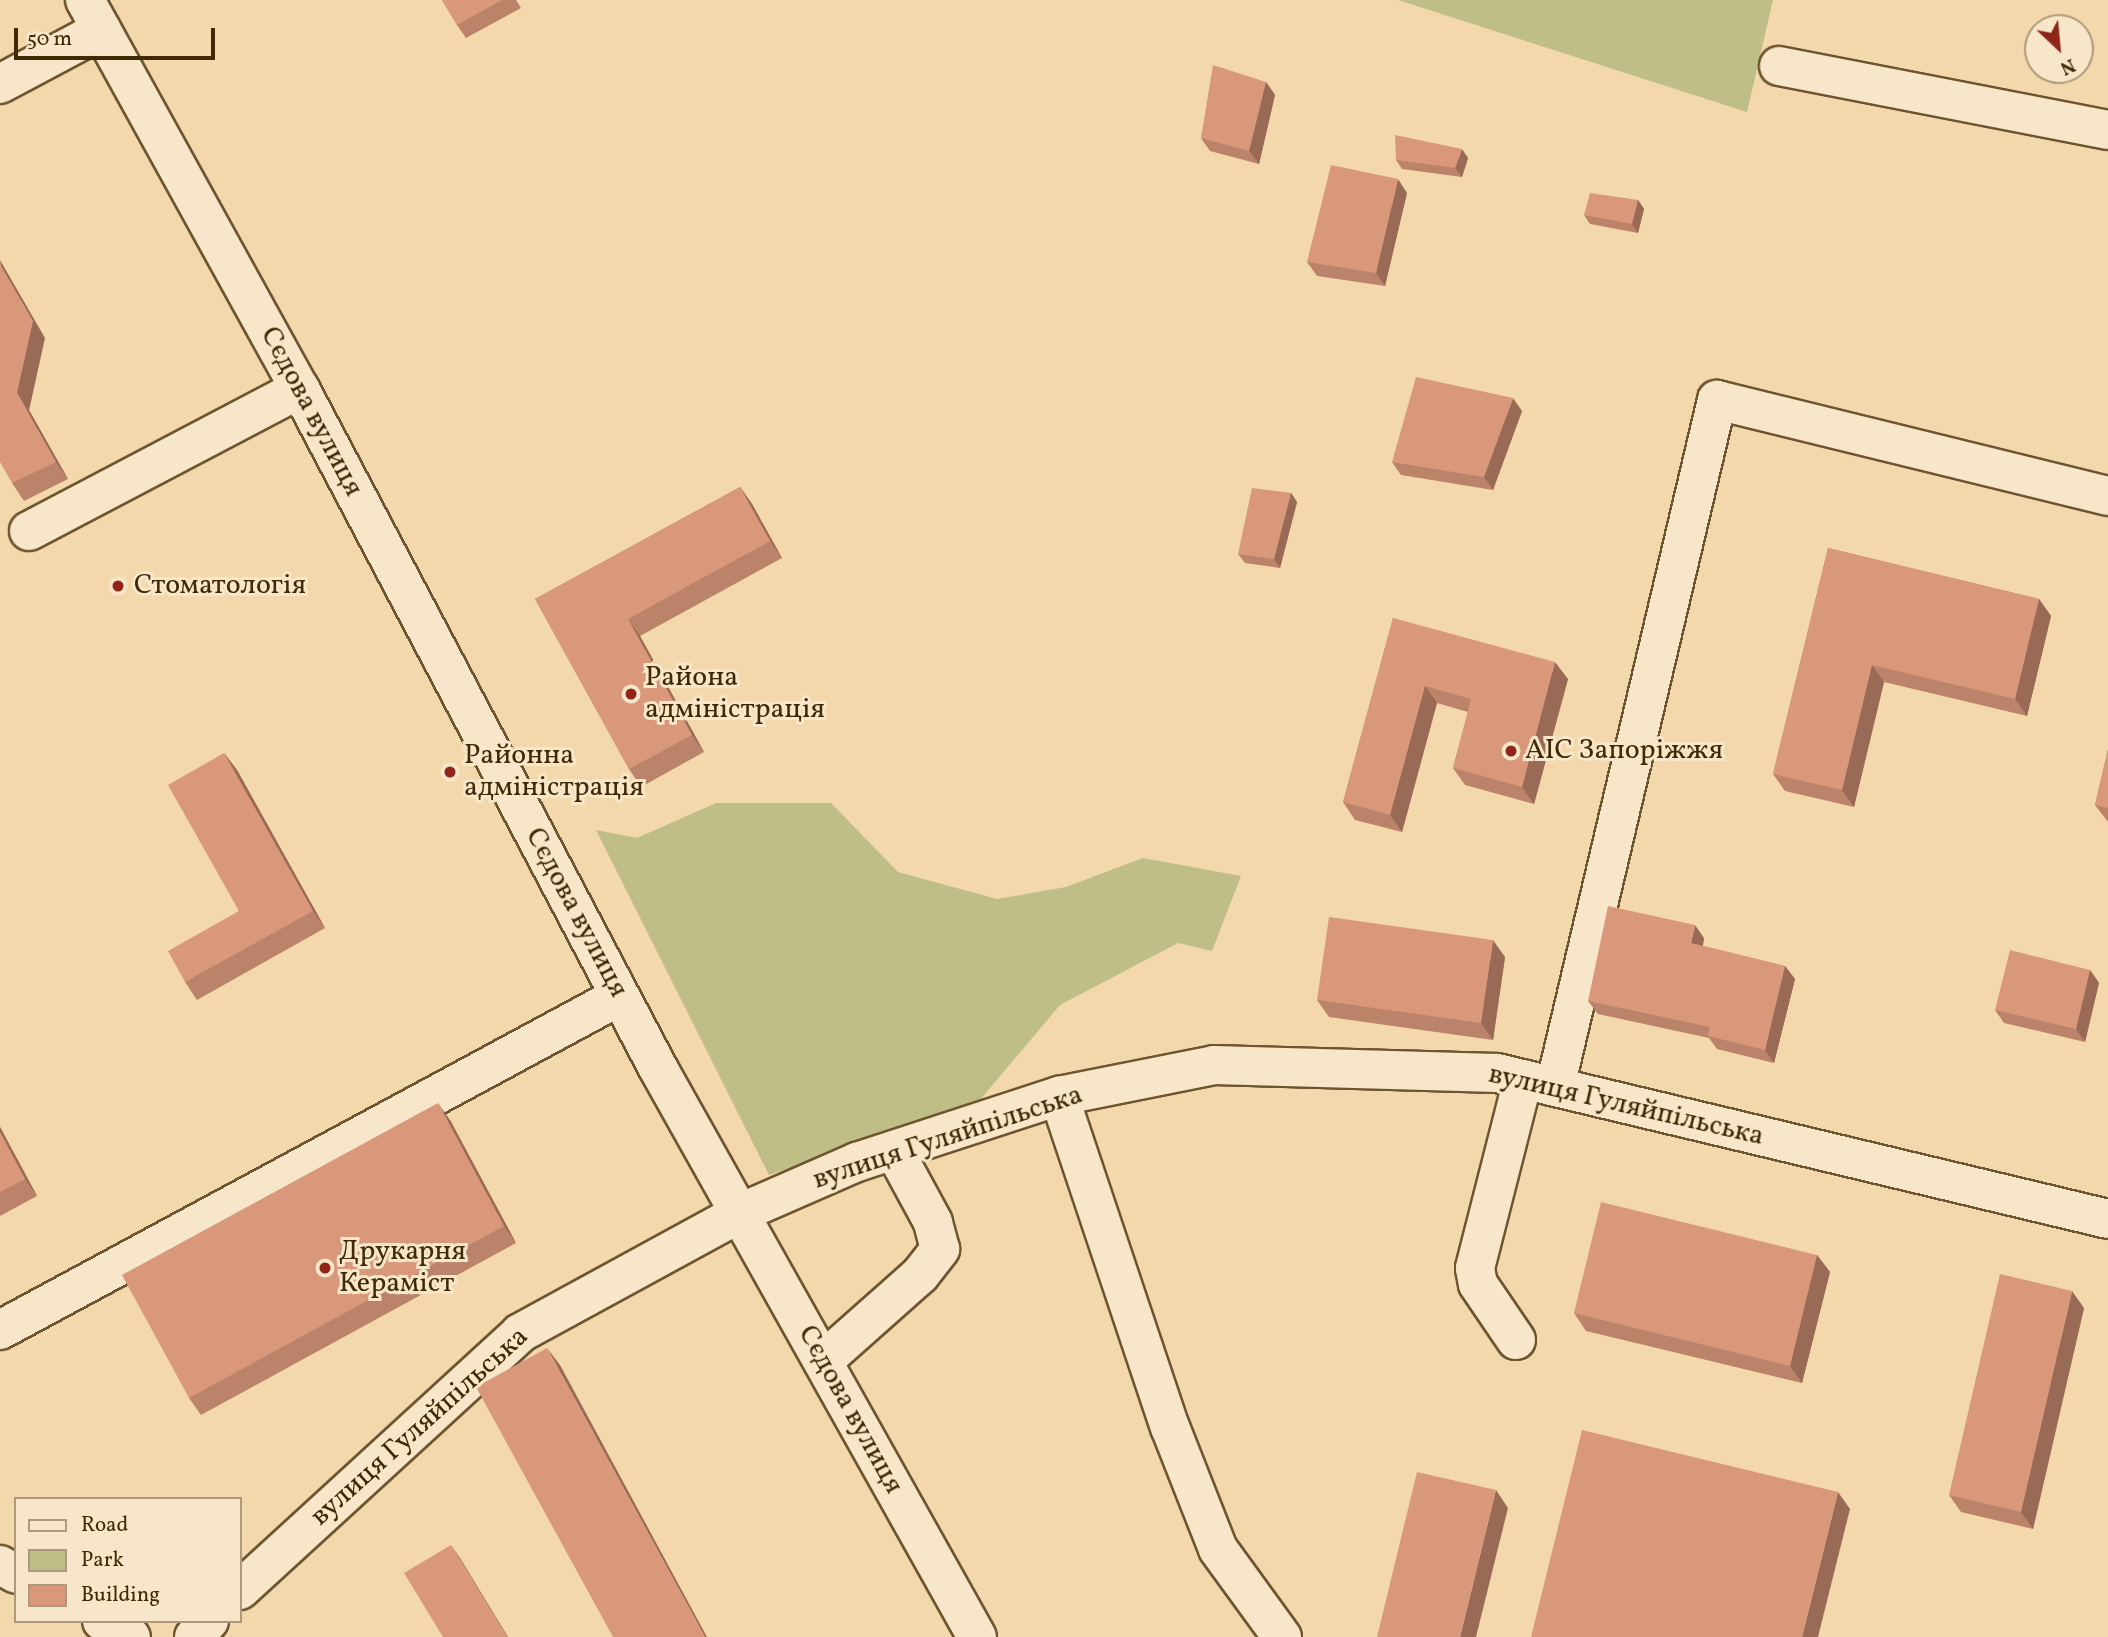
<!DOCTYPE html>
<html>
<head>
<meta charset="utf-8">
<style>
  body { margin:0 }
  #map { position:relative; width:2108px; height:1637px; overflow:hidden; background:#f3d8ac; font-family:Vollkorn,serif }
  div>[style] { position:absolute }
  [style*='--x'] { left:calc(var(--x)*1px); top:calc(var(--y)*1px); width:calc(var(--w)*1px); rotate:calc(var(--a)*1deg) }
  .green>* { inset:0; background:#bfbe87 }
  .roads { filter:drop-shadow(2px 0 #6d552f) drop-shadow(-2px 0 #6d552f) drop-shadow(0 2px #6d552f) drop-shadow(0 -2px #6d552f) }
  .minor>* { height:38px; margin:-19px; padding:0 19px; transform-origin:19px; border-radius:19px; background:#f7e6c9 }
  .wall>* { inset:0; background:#bb836a }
  .shaded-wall>* { inset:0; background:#996a56 }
  .building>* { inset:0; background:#da987b }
  .dots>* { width:19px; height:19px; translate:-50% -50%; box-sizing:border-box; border:4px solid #f7e6c9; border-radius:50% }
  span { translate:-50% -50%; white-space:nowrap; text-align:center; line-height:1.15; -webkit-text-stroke:6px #f7e6c9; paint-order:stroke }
  .street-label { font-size:28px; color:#402905 }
  .poi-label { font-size:28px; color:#402905 }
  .left { translate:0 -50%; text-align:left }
  .legend { position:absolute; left:14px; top:1497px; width:228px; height:126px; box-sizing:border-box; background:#f7e6c9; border:2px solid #ae9a7b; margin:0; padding:9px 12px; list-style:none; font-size:21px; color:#402905 }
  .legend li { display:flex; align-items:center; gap:14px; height:35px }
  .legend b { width:35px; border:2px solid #ae9a7b }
  .north { position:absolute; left:2024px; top:14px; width:70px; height:70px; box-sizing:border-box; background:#f7e6c9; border:2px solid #ae9a7b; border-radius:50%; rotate:154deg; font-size:19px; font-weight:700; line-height:28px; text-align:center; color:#402905 }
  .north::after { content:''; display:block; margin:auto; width:24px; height:32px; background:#8f2418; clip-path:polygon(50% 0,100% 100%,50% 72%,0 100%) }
  .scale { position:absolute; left:14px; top:28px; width:201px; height:32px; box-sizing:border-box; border:4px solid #402905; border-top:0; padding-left:9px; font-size:21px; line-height:24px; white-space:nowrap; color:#402905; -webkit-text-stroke:5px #f7e6c9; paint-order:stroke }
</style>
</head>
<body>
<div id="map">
  <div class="green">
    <i style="clip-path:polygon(1398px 0,1773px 0,1747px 112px)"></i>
    <i style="clip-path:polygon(716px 803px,831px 803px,898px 872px,997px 899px,1066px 887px,1143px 858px,1241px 876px,1212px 951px,1178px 943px,1060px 1005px,974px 1107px,769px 1175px,596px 830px,637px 838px)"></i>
  </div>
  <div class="roads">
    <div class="minor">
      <i style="--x:85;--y:0;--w:444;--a:61.1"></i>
      <i style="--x:300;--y:389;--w:768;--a:62.2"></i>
      <i style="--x:658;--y:1068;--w:652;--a:60.72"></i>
      <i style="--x:1779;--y:66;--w:335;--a:11"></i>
      <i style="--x:0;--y:84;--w:115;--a:-28.1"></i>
      <i style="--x:29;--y:531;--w:306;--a:-27.7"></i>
      <i style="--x:1555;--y:1087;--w:706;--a:-76.73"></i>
      <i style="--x:1717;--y:400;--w:403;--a:13.8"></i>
      <i style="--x:1059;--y:1096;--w:349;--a:71.5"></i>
      <i style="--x:1170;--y:1427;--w:131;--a:68.5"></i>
      <i style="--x:1218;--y:1549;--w:109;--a:54"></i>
      <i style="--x:0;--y:1330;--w:704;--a:-28.31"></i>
      <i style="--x:1516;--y:1340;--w:68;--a:-124.2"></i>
      <i style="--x:1478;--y:1284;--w:16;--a:-101"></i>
      <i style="--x:1475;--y:1268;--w:195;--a:-75.7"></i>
      <i style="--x:823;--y:1361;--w:130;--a:-41.6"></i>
      <i style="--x:920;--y:1275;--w:33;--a:-52"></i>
      <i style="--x:940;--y:1249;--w:28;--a:-105"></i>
      <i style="--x:933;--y:1222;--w:80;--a:-118.5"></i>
      <i style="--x:0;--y:1565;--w:18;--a:29"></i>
      <i style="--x:240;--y:1590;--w:380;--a:-42.5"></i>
      <i style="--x:520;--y:1333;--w:251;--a:-28.6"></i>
      <i style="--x:740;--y:1213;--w:128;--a:-23.6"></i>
      <i style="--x:857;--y:1162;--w:213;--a:-18.1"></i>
      <i style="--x:1059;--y:1096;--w:158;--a:-11.3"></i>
      <i style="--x:1214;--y:1065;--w:283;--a:1.6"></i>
      <i style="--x:1497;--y:1073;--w:628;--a:13.44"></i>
      <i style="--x:102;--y:1621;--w:33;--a:29"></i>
      <i style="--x:194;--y:1637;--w:22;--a:-47"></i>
    </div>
  </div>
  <div class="wall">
    <i style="clip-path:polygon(442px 0,516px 0,521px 8px,466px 38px,457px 25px)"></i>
    <i style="clip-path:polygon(1266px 82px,1275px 95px,1259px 164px,1210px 151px,1201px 138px)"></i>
    <i style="clip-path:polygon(1468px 158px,1462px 177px,1402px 169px,1396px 160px)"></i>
    <i style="clip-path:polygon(1407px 193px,1385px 286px,1317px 276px,1307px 262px)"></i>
    <i style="clip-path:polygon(1638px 200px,1644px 209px,1638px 233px,1590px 224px,1584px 215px)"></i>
    <i style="clip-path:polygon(45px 338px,29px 410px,68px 479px,24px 501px,12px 483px)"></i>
    <i style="clip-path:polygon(1522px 411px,1493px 490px,1401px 475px,1392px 462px)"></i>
    <i style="clip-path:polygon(740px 487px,752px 504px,782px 558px,640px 636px,704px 752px,641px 787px,629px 769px,535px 599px)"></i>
    <i style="clip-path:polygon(1291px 493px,1297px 502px,1280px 568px,1245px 563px,1238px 554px)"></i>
    <i style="clip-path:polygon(1828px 548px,2039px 599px,2051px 616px,2027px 716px,1884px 682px,1854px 807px,1785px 791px,1773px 774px)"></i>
    <i style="clip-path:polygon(1393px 618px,1568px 679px,1534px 804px,1465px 785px,1453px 768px,1468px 712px,1437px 703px,1402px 832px,1355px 820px,1343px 802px)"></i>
    <i style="clip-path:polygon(2108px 749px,2108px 822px,2095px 805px)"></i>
    <i style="clip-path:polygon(224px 753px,237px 770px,325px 928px,197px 1000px,185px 982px,239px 911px)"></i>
    <i style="clip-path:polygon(1704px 938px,1703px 946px,1785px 966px,1795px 979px,1774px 1063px,1717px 1049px,1709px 1038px,1598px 1014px,1588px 1001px)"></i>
    <i style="clip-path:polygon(1505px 957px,1493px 1040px,1329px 1017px,1317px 1000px)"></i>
    <i style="clip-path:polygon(2090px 970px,2099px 983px,2085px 1042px,2004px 1023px,1995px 1010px)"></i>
    <i style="clip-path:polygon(450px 1120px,516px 1243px,201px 1415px,189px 1398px)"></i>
    <i style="clip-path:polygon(0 1127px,37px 1196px,0 1216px)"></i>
    <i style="clip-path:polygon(1817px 1255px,1830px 1272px,1802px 1383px,1586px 1331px,1574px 1313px)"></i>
    <i style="clip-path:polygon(2084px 1308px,2033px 1529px,1961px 1512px,1949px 1495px)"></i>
  </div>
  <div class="shaded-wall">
    <i style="clip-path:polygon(1266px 82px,1275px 95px,1259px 164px,1249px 151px)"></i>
    <i style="clip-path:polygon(1462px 149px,1468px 158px,1462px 177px,1455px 168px)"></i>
    <i style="clip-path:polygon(1398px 179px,1407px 193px,1385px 286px,1376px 273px)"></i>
    <i style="clip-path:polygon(1638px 200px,1644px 209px,1638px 233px,1632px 224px)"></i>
    <i style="clip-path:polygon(0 260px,45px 338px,29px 410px,68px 479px,56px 462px,17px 393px)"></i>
    <i style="clip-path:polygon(1513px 398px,1522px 411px,1493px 490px,1484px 477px)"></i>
    <i style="clip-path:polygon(740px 487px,752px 504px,782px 558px,770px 541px)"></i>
    <i style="clip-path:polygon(1291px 493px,1297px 502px,1280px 568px,1274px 559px)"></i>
    <i style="clip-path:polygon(2039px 599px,2051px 616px,2027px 716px,2015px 699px)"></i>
    <i style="clip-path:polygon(628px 619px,640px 636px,704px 752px,692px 735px)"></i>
    <i style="clip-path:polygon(1555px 662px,1568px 679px,1534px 804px,1522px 787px)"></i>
    <i style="clip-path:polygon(1872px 665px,1884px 682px,1854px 807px,1842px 790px)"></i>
    <i style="clip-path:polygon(1425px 686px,1437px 703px,1402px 832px,1390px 815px)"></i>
    <i style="clip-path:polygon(224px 753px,237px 770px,325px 928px,313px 911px)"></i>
    <i style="clip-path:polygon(1695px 925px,1704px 938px,1701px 956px,1691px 943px)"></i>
    <i style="clip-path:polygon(1493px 940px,1505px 957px,1493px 1040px,1481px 1023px)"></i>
    <i style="clip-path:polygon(1785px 966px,1795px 979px,1774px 1063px,1765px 1050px)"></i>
    <i style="clip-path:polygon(2090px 970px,2099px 983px,2085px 1042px,2076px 1029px)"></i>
    <i style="clip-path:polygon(438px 1103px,450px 1120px,516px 1243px,504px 1226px)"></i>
    <i style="clip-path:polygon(0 1127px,37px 1196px,25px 1179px,0 1132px)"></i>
    <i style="clip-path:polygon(1817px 1255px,1830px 1272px,1802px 1383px,1790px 1366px)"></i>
    <i style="clip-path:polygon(2072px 1291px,2084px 1308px,2033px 1529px,2021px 1512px)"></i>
    <i style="clip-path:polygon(547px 1348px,560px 1365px,707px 1637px,705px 1637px)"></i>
    <i style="clip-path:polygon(1496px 1490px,1508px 1508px,1476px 1637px,1460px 1637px)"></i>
    <i style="clip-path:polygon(1838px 1492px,1850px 1509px,1818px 1637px,1802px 1637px)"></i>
    <i style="clip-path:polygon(451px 1545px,460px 1558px,508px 1637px,507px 1637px)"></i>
  </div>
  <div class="building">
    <i style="clip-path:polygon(442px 0,502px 0,457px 25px)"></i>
    <i style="clip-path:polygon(1213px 65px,1266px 82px,1249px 151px,1201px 138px)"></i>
    <i style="clip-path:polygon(1395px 135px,1462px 149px,1455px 168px,1396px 160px)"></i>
    <i style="clip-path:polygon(1331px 165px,1398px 179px,1376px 273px,1307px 262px)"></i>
    <i style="clip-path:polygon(1590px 193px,1638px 200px,1632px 224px,1584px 215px)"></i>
    <i style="clip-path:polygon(0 264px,33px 321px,17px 393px,56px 462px,12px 483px,0 462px)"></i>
    <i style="clip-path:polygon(1416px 377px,1513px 398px,1484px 477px,1392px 462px)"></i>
    <i style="clip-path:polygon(740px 487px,770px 541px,628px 619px,692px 735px,629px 769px,535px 599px)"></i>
    <i style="clip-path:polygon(1252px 488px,1291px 493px,1274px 559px,1238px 554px)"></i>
    <i style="clip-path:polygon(1828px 548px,2039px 599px,2015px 699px,1872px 665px,1842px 790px,1773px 774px)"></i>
    <i style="clip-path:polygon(1393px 618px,1555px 662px,1522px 787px,1453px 768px,1471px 699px,1425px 686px,1390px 815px,1343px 802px)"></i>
    <i style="clip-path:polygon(2108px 749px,2108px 808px,2095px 805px)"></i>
    <i style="clip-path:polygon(224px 753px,313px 911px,185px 982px,168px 951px,239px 911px,168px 785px)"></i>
    <i style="clip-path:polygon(1608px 906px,1695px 925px,1691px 943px,1785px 966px,1765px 1050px,1708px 1036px,1710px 1027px,1588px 1001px)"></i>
    <i style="clip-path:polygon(1329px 917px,1493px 940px,1481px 1023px,1317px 1000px)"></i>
    <i style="clip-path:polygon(2010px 950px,2090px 970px,2076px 1029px,1995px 1010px)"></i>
    <i style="clip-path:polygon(438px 1103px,504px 1226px,189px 1398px,122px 1275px)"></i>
    <i style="clip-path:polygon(0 1132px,25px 1179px,0 1192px)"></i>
    <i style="clip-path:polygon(1601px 1202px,1817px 1255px,1790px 1366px,1574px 1313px)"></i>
    <i style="clip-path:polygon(2000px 1274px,2072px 1291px,2021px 1512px,1949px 1495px)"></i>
    <i style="clip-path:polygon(547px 1348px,705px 1637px,613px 1637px,476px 1387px)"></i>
    <i style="clip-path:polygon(1582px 1430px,1838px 1492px,1802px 1637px,1531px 1637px)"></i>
    <i style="clip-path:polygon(1417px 1472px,1496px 1490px,1460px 1637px,1377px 1637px)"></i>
    <i style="clip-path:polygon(451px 1545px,507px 1637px,443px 1637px,404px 1573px)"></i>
  </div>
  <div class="dots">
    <i style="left:118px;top:586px;background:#8f2418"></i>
    <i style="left:631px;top:694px;background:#8f2418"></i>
    <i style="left:1511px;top:751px;background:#8f2418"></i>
    <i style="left:450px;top:772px;background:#8f2418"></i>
    <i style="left:325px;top:1268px;background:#8f2418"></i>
  </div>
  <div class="street-label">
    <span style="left:311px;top:412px;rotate:62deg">Сєдова вулиця</span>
    <span style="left:576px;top:913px;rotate:62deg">Сєдова вулиця</span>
    <span style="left:1626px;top:1106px;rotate:13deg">вулиця Гуляйпільська</span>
    <span style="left:948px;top:1138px;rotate:-18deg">вулиця Гуляйпільська</span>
    <span style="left:850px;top:1410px;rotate:61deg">Сєдова вулиця</span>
    <span style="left:420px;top:1427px;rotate:-42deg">вулиця Гуляйпільська</span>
  </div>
  <div class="poi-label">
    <span class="left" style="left:134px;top:586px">Стоматологія</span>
    <span class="left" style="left:645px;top:694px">Района<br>адміністрація</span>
    <span class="left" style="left:1525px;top:751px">АІС Запоріжжя</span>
    <span class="left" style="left:464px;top:772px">Районна<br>адміністрація</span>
    <span class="left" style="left:339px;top:1268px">Друкарня<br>Кераміст</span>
  </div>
  <ul class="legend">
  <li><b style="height:9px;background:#f7e6c9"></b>Road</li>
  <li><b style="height:19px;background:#bfbe87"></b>Park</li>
  <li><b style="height:19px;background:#da987b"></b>Building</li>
  </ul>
  <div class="north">N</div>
  <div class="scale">50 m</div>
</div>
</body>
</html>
